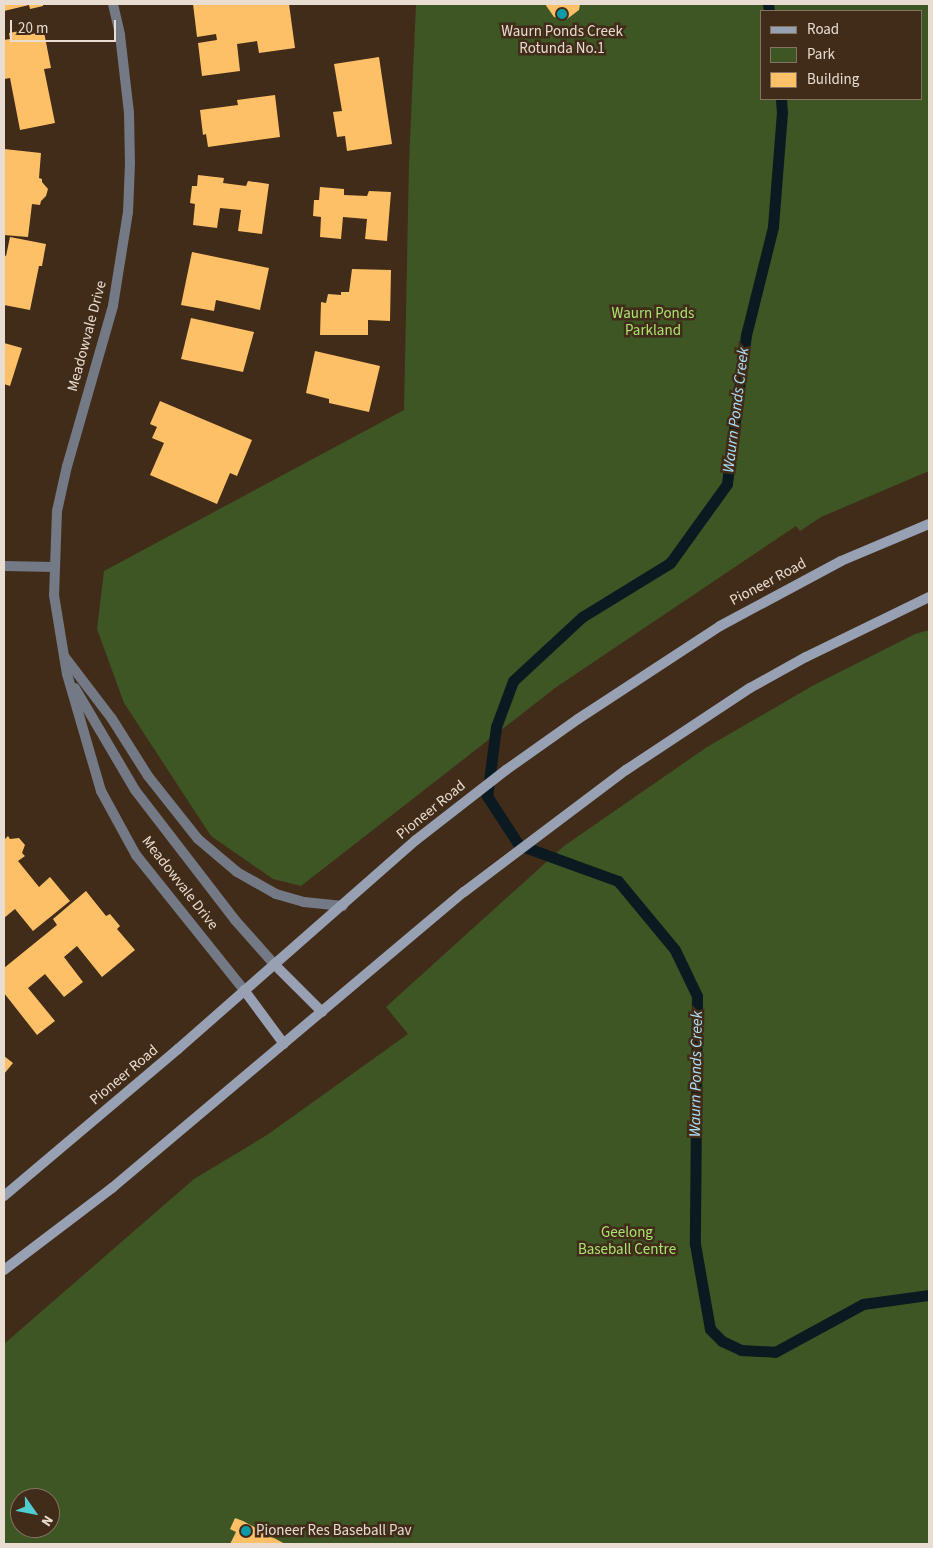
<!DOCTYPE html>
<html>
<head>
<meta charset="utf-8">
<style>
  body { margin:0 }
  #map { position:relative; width:933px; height:1548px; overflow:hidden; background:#412c19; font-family:"Source Sans 3",sans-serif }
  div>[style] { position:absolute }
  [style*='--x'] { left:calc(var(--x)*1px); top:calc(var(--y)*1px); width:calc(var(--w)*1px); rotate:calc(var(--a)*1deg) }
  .green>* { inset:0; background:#3d5623 }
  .stream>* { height:11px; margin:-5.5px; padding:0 5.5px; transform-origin:5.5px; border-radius:5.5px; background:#0b1a21 }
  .building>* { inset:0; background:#fec067 }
  .minor>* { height:10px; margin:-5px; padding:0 5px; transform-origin:5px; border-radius:5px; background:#737985 }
  .tertiary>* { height:10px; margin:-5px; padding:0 5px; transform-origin:5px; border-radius:5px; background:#737985 }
  .secondary>* { height:10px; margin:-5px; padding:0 5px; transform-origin:5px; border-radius:5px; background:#98a1b4 }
  .dots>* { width:14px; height:14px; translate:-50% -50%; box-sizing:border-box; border:2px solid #412c19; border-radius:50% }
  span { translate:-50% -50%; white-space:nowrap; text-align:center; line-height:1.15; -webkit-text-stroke:5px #412c19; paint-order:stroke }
  .poi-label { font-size:15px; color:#e9dcd0 }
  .left { translate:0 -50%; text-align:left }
  .park-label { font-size:15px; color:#aae471 }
  .street-label { font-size:15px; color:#e9dcd0 }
  .water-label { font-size:16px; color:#ade1f9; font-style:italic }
  .frame { position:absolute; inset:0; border:5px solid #e9dcd0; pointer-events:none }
  .legend { position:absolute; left:760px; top:10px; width:162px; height:90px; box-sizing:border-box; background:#412c19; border:1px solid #847262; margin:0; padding:6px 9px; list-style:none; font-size:15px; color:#e9dcd0 }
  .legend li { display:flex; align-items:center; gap:10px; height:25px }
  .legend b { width:25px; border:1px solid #847262 }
  .north { position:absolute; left:10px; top:1488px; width:50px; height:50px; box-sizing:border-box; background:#412c19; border:1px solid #847262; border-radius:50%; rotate:123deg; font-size:14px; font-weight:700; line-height:20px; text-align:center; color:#e9dcd0 }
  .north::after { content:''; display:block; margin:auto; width:18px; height:22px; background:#51ccd1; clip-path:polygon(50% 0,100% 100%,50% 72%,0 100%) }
  .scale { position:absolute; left:10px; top:20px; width:106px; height:22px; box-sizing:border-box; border:2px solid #e9dcd0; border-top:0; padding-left:6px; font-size:15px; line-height:18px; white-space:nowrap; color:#e9dcd0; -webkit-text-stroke:4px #412c19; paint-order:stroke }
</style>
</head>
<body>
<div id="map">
  <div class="green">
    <i style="clip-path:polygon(evenodd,416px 4px,929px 4px,929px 471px,821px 517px,800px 531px,796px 526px,555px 688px,301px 886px,273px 879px,211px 836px,124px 703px,97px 629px,104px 571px,404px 410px,409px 163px,416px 4px,762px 11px,922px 11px,922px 99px,762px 99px,762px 11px)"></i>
    <i style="clip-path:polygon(evenodd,929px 630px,929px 1544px,4px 1544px,4px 1344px,194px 1179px,267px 1135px,408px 1034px,386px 1007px,564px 846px,707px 747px,814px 685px,915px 634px,929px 630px,20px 1498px,50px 1498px,50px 1528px,20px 1528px,20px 1498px)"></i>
  </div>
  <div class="stream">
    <i style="--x:768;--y:4;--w:7;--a:82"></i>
    <i style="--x:781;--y:99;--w:13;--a:86"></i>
    <i style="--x:782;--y:112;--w:115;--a:94.5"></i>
    <i style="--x:773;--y:227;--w:111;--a:104"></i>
    <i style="--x:746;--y:335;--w:150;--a:97.3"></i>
    <i style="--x:727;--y:484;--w:97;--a:125.8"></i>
    <i style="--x:670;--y:563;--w:103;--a:148.5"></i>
    <i style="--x:582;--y:617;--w:94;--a:137.2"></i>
    <i style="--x:513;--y:681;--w:49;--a:110.3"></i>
    <i style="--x:496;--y:727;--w:70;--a:97.4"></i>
    <i style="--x:487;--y:796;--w:59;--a:56.9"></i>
    <i style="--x:519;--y:845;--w:105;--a:20"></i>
    <i style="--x:618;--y:881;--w:89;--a:50.4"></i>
    <i style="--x:675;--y:950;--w:51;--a:64.4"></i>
    <i style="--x:697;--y:996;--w:248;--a:90.5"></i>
    <i style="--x:695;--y:1244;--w:86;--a:80"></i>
    <i style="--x:710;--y:1329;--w:17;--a:45"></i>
    <i style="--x:722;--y:1341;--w:21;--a:25"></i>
    <i style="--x:741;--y:1350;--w:34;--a:3"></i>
    <i style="--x:775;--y:1352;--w:100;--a:-28.6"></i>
    <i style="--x:863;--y:1304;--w:67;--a:-7.8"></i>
  </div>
  <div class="building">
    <i style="clip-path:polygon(4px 4px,43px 4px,43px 6px,30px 9px,29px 5px,4px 11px)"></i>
    <i style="clip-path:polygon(193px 4px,289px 4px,295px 48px,259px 53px,257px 41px,237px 44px,240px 71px,202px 76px,198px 43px,217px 40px,216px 34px,197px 37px)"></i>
    <i style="clip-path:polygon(545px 4px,580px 4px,579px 10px,567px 19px,554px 17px)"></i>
    <i style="clip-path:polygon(25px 30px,26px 35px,44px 32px,51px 68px,44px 69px,55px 123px,20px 130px,10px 78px,4px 79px,4px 40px,10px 39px,9px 33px)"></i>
    <i style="clip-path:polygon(379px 57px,392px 144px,347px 151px,345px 136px,337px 137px,333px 112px,342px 111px,334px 64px)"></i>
    <i style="clip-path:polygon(275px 95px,280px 137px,208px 147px,206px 134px,203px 135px,200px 110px,238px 105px,237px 100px)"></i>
    <i style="clip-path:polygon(4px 149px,41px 153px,39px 178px,42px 179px,42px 182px,48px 189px,46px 196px,41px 201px,40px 205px,32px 204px,28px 237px,4px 235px)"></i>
    <i style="clip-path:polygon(198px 175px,224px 178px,223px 183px,246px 186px,248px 181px,269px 184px,262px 234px,238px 231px,241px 210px,220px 208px,217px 228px,193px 225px,195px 204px,190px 203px,192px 186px,197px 186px)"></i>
    <i style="clip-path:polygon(320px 187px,344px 189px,344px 195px,367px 196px,369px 191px,391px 192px,387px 241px,365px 239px,367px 219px,343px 217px,341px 239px,320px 237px,321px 217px,313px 216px,314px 200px,319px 200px)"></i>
    <i style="clip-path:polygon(10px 237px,46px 244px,42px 266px,39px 266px,30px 310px,4px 305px,4px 255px,6px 256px)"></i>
    <i style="clip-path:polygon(192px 252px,269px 268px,260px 310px,216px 300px,214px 311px,181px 305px)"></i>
    <i style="clip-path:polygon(352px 269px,391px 270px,390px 321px,368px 320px,368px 335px,320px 335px,321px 302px,326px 303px,328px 294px,341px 295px,341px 292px,349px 292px)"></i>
    <i style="clip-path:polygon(191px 318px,254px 332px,243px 372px,181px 359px)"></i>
    <i style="clip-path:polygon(4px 343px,22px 348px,10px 386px,4px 384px)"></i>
    <i style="clip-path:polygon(315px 351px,380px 366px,369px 412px,329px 403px,329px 399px,306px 393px)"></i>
    <i style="clip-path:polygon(160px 401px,252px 440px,237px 476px,230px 473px,217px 504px,150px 475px,164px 443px,152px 438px,157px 427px,150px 424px)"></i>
    <i style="clip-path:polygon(8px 836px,10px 839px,19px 838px,25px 845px,22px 853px,25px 856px,18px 861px,39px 887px,50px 877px,70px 901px,33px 931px,15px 909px,4px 918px,4px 840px)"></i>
    <i style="clip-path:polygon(86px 891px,106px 916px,110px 914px,120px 926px,117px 929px,135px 950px,102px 977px,77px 946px,64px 957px,83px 982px,64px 997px,45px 974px,28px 988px,55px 1021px,37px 1035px,4px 993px,4px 968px,57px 925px,53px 919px)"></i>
    <i style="clip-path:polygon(4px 1056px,13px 1063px,4px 1074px)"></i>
    <i style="clip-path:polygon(235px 1518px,243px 1521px,285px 1544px,230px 1544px,236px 1532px,230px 1529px)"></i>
  </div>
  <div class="minor">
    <i style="--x:4;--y:566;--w:50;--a:1.1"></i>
  </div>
  <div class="tertiary">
    <i style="--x:113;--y:4;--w:32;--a:77"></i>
    <i style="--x:120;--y:35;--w:79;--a:83.4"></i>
    <i style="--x:129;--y:113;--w:50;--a:88.9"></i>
    <i style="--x:130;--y:163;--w:49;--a:92.3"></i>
    <i style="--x:128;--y:212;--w:95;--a:99.1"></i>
    <i style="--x:113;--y:306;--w:166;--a:106"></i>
    <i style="--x:67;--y:466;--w:46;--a:102.5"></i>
    <i style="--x:57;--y:511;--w:84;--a:92"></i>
    <i style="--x:54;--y:595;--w:80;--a:80.7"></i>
    <i style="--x:67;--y:674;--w:122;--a:73.8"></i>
    <i style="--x:101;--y:791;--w:73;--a:61.3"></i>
    <i style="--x:136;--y:855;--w:173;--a:51.3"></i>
    <i style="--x:64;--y:656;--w:79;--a:52.7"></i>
    <i style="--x:112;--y:719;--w:67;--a:57.7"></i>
    <i style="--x:148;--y:776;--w:80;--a:51.6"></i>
    <i style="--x:198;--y:839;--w:51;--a:40.2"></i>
    <i style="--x:237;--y:872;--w:45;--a:29.4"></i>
    <i style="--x:276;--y:894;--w:29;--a:16"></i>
    <i style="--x:304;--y:902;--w:39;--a:6"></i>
    <i style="--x:75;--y:688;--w:118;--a:59.5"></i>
    <i style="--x:135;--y:790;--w:164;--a:52.4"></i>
    <i style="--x:235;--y:920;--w:59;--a:48.4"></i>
  </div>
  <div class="secondary">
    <i style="--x:274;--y:964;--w:68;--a:45"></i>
    <i style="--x:244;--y:990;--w:67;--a:53.5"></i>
    <i style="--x:4;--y:1196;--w:228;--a:-40.2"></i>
    <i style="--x:178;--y:1049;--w:317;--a:-41.3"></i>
    <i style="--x:416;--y:840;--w:114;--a:-37.9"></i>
    <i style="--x:506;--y:770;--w:88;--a:-35.3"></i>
    <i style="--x:578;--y:719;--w:170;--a:-33.2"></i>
    <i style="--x:720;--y:626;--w:137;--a:-28.2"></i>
    <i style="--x:841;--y:561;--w:95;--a:-22.8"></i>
    <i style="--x:4;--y:1270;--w:136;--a:-37.2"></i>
    <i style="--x:112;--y:1188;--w:460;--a:-40.1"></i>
    <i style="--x:464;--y:892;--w:203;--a:-37"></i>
    <i style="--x:626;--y:770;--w:149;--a:-33.5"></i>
    <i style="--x:750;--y:688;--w:64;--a:-29"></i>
    <i style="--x:806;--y:657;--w:137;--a:-26"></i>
  </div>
  <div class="dots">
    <i style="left:562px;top:14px;background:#0f9aa8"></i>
    <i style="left:246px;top:1531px;background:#0f9aa8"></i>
  </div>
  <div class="poi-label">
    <span style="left:562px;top:40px">Waurn Ponds Creek<br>Rotunda No.1</span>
    <span class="left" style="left:256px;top:1531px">Pioneer Res Baseball Pav</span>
  </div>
  <div class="park-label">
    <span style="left:653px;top:322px">Waurn Ponds<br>Parkland</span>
    <span style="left:627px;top:1241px">Geelong<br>Baseball Centre</span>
  </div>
  <div class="street-label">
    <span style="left:87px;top:336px;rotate:-75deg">Meadowvale Drive</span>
    <span style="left:768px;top:582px;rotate:-28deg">Pioneer Road</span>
    <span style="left:431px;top:810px;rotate:-39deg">Pioneer Road</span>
    <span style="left:180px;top:883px;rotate:52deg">Meadowvale Drive</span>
    <span style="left:124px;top:1075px;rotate:-40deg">Pioneer Road</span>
  </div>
  <div class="water-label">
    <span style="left:736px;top:410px;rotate:-83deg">Waurn Ponds Creek</span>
    <span style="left:696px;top:1074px;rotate:-89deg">Waurn Ponds Creek</span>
  </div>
  <div class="frame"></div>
  <ul class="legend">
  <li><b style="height:6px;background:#98a1b4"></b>Road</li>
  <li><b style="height:14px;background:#3d5623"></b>Park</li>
  <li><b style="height:14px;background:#fec067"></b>Building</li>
  </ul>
  <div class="north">N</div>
  <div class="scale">20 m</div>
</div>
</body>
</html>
